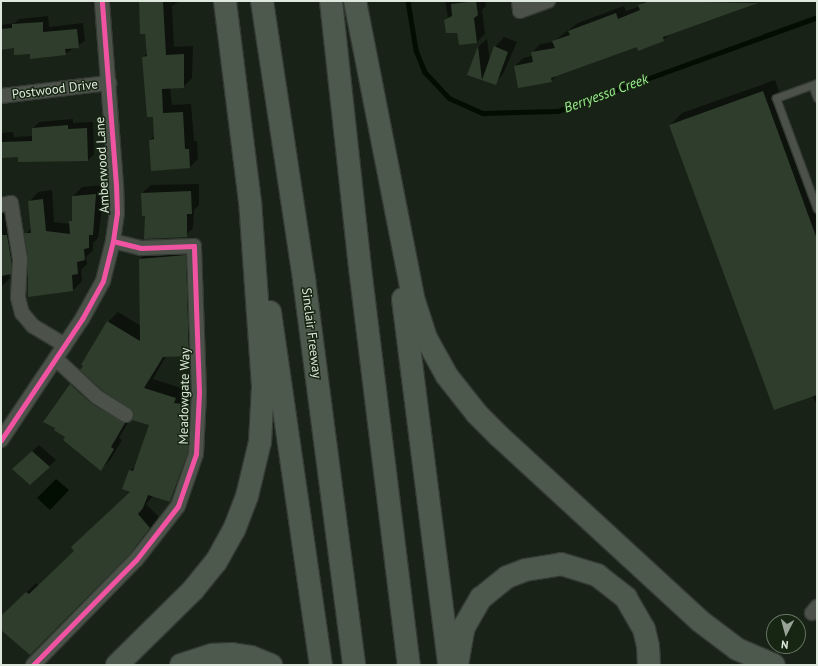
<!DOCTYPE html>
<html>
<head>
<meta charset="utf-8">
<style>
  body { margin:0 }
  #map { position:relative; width:818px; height:666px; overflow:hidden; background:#192217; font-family:"PT Sans",sans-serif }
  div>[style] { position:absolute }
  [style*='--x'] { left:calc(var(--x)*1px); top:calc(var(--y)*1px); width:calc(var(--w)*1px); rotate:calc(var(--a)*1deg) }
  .water>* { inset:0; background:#020e02 }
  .shadow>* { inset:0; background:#0007 }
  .stream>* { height:4.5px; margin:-2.25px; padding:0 2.25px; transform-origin:2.25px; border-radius:2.25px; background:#020e02 }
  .building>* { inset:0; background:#2f3e2c }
  .roads { filter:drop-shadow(1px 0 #343b33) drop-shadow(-1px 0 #343b33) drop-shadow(0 1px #343b33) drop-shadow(0 -1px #343b33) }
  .lane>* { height:7px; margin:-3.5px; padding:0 3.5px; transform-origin:3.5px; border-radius:3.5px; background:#4c524a }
  .street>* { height:14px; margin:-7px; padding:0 7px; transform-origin:7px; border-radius:7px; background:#4c524a }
  .highway>* { height:22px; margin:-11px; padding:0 11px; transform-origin:11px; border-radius:11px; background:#4e594d }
  .cycleway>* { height:5px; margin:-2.5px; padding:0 2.5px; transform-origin:2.5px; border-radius:2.5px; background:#f153a3 }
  span { translate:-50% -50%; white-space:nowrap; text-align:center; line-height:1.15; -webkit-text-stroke:3px #162613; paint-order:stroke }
  .street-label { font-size:13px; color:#dee8dc }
  .water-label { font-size:14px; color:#9ced8f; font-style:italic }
  .frame { position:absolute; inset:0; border:2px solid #dee8dc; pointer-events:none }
  .north { position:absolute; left:766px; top:614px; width:40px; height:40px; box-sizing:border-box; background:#162613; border:1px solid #667463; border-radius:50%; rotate:186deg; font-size:11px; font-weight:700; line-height:16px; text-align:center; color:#dee8dc }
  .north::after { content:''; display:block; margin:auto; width:14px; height:18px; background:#99a397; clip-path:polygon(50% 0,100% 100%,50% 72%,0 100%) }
</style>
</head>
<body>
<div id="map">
  <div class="water">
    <i style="clip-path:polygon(56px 479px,69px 490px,50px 510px,37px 498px)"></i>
  </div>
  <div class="shadow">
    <i style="clip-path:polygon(139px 1px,180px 1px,172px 6px,174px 47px,193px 46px,192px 78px,183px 87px,170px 88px,172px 105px,191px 104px,194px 141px,197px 141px,198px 159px,190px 167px,150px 140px,155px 135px,154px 116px,143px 57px,148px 53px,146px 33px,141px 33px)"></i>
    <i style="clip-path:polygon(445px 1px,485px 1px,486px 6px,482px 10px,485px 34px,477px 42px,460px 44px,456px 31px,445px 20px,448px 17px)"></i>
    <i style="clip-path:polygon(644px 1px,759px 1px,671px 33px,663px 40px,638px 46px,558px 74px,551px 81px,515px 66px,523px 58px,532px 56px,532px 53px,540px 44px,553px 42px,578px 23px,624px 6px,626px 11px,640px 6px)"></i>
    <i style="clip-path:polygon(48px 16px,49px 27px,83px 23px,85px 41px,65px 54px,31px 53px,15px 47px,1px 49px,1px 25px,15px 23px,19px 19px)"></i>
    <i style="clip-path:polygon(504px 37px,517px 42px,503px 74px,494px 84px,468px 74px,478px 47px,487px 39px,490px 61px,495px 47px)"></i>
    <i style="clip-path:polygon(775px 80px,817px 195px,817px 405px,670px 125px,682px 113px)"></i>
    <i style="clip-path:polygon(73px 119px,73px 123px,93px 122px,94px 154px,88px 160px,18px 156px,1px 157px,1px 133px,13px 132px,14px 137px,33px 136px,33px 128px,39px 122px)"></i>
    <i style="clip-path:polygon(199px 184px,199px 205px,194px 210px,193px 228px,185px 236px,142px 193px,151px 185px)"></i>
    <i style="clip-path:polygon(105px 185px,98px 238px,93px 243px,93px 250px,86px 257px,87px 264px,81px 270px,82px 281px,73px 290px,29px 258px,26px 234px,31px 228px,29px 202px,38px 192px,52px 190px,54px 222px,70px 224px,73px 218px,73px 196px,82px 187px)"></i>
    <i style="clip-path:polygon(12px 211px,20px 264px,9px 274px,10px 278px,1px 287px,1px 212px)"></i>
    <i style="clip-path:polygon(195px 246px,198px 346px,189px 355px,166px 356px,153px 379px,184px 389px,183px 394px,199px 395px,197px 442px,179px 493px,169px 502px,153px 496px,146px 504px,159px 517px,139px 544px,30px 654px,1px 628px,1px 618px,36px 583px,39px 586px,76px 551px,132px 491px,130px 471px,136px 465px,150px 425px,82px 365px,108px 322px,118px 312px,141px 326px,140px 259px,150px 250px)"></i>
    <i style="clip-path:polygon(80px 375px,102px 395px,133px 414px,119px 438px,122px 440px,110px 460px,101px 469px,57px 427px,44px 421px)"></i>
    <i style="clip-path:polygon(39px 445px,56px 460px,30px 484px,20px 463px)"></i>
  </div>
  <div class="stream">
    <i style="--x:408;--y:1;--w:50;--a:80.7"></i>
    <i style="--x:416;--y:50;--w:24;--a:68"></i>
    <i style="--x:425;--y:72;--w:35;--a:47"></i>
    <i style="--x:449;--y:98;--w:37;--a:24"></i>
    <i style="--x:483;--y:113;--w:75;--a:-1.5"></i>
    <i style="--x:558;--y:111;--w:276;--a:-19.9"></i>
  </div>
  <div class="building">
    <i style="clip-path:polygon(139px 1px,163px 1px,166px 55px,184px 54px,184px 88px,162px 89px,163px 113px,183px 112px,185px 149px,189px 149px,190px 168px,151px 171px,149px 140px,154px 139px,153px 117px,147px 117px,142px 57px,147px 56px,145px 34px,140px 34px)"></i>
    <i style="clip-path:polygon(476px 1px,478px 15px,474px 18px,477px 43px,459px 45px,457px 33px,446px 33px,444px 20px,452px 16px,451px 4px)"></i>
    <i style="clip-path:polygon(650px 1px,758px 3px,663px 37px,664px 41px,638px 51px,637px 47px,551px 78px,552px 82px,518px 88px,514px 66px,533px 62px,531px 52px,555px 48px,552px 41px,570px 35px,568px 31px,616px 13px,618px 19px,640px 10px,638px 5px)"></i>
    <i style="clip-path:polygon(43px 22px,43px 32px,77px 29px,79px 48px,65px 49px,66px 55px,30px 59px,30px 54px,14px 55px,14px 48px,1px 50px,1px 29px,12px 28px,12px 24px)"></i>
    <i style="clip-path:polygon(478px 46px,482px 80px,494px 46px,508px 52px,496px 85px,467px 75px)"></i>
    <i style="clip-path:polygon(763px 91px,817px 239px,817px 395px,774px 410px,669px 125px)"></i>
    <i style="clip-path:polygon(68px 125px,68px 129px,87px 128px,88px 161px,18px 162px,18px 157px,1px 158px,1px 142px,32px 141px,32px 128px)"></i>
    <i style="clip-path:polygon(191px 191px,192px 214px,187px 214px,187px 237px,144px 239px,145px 216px,142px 216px,141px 193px)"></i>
    <i style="clip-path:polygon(96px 194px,93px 235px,89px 235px,89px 248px,84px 249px,85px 260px,77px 262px,78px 274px,72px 275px,73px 291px,28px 297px,28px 258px,24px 233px,31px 233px,28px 201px,43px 199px,46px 231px,70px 234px,69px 221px,72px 221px,72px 196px)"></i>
    <i style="clip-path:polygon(1px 235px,7px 235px,11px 259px,11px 274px,1px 276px)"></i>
    <i style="clip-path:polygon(186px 255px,189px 356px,163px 357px,144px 388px,176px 398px,174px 403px,190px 405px,188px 452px,170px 502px,148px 495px,143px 508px,138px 514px,150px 528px,130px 554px,30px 655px,1px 630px,1px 616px,26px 592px,29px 594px,74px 551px,71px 547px,130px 492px,122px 489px,129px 470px,133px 471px,149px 425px,132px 420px,133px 411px,102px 390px,80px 370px,83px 366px,81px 365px,107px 321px,140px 341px,139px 259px)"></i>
    <i style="clip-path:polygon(70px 384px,92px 404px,125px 423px,111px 447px,114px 449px,101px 471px,63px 440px,65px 437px,54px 430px,55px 428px,43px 422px)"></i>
    <i style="clip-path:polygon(32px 451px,50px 467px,30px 485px,12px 469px)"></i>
  </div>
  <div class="roads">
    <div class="lane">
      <i style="--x:817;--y:83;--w:44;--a:159.9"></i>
      <i style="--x:776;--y:98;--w:118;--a:69.7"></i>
      <i style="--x:812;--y:85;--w:14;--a:69"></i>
    </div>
    <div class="street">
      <i style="--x:519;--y:1;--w:10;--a:84"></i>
      <i style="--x:520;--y:11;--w:30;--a:-20"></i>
      <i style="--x:1;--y:96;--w:109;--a:-6.9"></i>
      <i style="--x:1;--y:205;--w:10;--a:-11"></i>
      <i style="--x:11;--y:203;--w:57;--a:80.9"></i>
      <i style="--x:20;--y:259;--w:39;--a:93"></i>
      <i style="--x:18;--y:298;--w:16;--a:75"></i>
      <i style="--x:22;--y:313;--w:17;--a:50"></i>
      <i style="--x:33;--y:326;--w:37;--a:31"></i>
      <i style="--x:56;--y:359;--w:56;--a:42.8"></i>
      <i style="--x:97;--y:397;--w:34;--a:32"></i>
      <i style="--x:1;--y:440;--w:146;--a:-56.2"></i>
      <i style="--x:82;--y:319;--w:43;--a:-61.1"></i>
      <i style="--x:103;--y:281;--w:41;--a:-76"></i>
      <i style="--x:113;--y:241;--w:28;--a:-82"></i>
      <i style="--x:117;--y:213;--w:28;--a:-92"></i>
      <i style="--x:116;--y:185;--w:185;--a:-94.4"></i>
      <i style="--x:812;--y:613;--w:8;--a:-50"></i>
      <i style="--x:33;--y:665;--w:147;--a:-45.6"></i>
      <i style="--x:136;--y:560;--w:68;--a:-52.1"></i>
      <i style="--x:178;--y:506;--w:55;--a:-70.9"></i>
      <i style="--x:196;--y:454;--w:62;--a:-87.2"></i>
      <i style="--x:199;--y:392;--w:146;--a:-92"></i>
      <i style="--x:194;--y:246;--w:53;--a:177.8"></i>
      <i style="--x:141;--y:248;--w:29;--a:-166"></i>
    </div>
    <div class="highway">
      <i style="--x:262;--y:1;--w:281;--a:81.4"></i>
      <i style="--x:304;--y:279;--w:389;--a:82.6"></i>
      <i style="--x:331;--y:1;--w:269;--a:83.8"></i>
      <i style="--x:360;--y:268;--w:400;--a:83"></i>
      <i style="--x:355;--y:1;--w:303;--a:78.9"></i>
      <i style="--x:413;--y:298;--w:42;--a:72"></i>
      <i style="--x:426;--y:338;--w:43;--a:61.1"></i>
      <i style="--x:447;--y:376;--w:48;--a:51.7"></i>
      <i style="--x:477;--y:414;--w:31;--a:45"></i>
      <i style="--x:499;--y:436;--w:273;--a:42.6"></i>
      <i style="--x:700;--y:621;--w:46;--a:37.1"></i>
      <i style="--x:737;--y:649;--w:40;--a:23.4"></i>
      <i style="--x:403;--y:299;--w:369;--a:82.8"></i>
      <i style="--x:270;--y:312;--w:357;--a:81.8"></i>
      <i style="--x:117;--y:665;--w:107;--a:-44.6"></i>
      <i style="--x:193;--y:590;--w:36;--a:-51"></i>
      <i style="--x:216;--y:562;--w:37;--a:-61"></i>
      <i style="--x:234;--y:530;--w:36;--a:-69"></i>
      <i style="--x:247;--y:496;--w:56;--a:-76.5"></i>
      <i style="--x:260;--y:442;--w:56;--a:-86.9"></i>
      <i style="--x:263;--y:386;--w:184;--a:-94"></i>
      <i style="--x:250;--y:202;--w:203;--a:-97.1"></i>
      <i style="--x:181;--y:665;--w:33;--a:-18"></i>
      <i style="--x:212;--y:655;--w:20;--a:-3"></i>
      <i style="--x:232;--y:654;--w:19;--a:9"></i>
      <i style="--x:251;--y:657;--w:22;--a:22"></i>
      <i style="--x:457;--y:665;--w:39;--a:-80"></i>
      <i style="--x:464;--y:627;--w:34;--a:-60"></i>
      <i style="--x:481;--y:598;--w:33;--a:-39"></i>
      <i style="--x:507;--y:577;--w:19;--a:-21"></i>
      <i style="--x:525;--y:570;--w:36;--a:-9"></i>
      <i style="--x:561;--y:564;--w:38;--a:17"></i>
      <i style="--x:597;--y:575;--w:37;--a:38"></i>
      <i style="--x:626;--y:598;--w:36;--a:60"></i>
      <i style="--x:644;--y:629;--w:17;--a:77"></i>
      <i style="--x:648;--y:646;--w:19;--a:87"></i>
    </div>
  </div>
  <div class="cycleway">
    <i style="--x:1;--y:440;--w:146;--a:-56.2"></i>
    <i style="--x:82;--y:319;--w:43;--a:-61.1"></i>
    <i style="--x:103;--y:281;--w:41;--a:-76"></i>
    <i style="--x:113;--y:241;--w:28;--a:-82"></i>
    <i style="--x:117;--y:213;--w:28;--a:-92"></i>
    <i style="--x:116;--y:185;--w:185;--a:-94.4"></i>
    <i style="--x:33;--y:665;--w:147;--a:-45.6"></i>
    <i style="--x:136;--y:560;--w:68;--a:-52.1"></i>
    <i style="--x:178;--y:506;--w:55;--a:-70.9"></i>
    <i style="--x:196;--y:454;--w:62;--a:-87.2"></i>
    <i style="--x:199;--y:392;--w:146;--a:-92"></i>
    <i style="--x:194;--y:246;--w:53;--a:177.8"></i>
    <i style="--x:141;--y:248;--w:29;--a:-166"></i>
  </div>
  <div class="street-label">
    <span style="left:55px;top:90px;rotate:-7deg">Postwood Drive</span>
    <span style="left:103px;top:165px;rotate:-93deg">Amberwood Lane</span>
    <span style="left:311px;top:333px;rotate:83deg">Sinclair Freeway</span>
    <span style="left:185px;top:396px;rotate:-89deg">Meadowgate Way</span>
  </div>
  <div class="water-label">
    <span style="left:606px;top:93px;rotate:-20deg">Berryessa Creek</span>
  </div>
  <div class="frame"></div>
  <div class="north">N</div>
</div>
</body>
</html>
